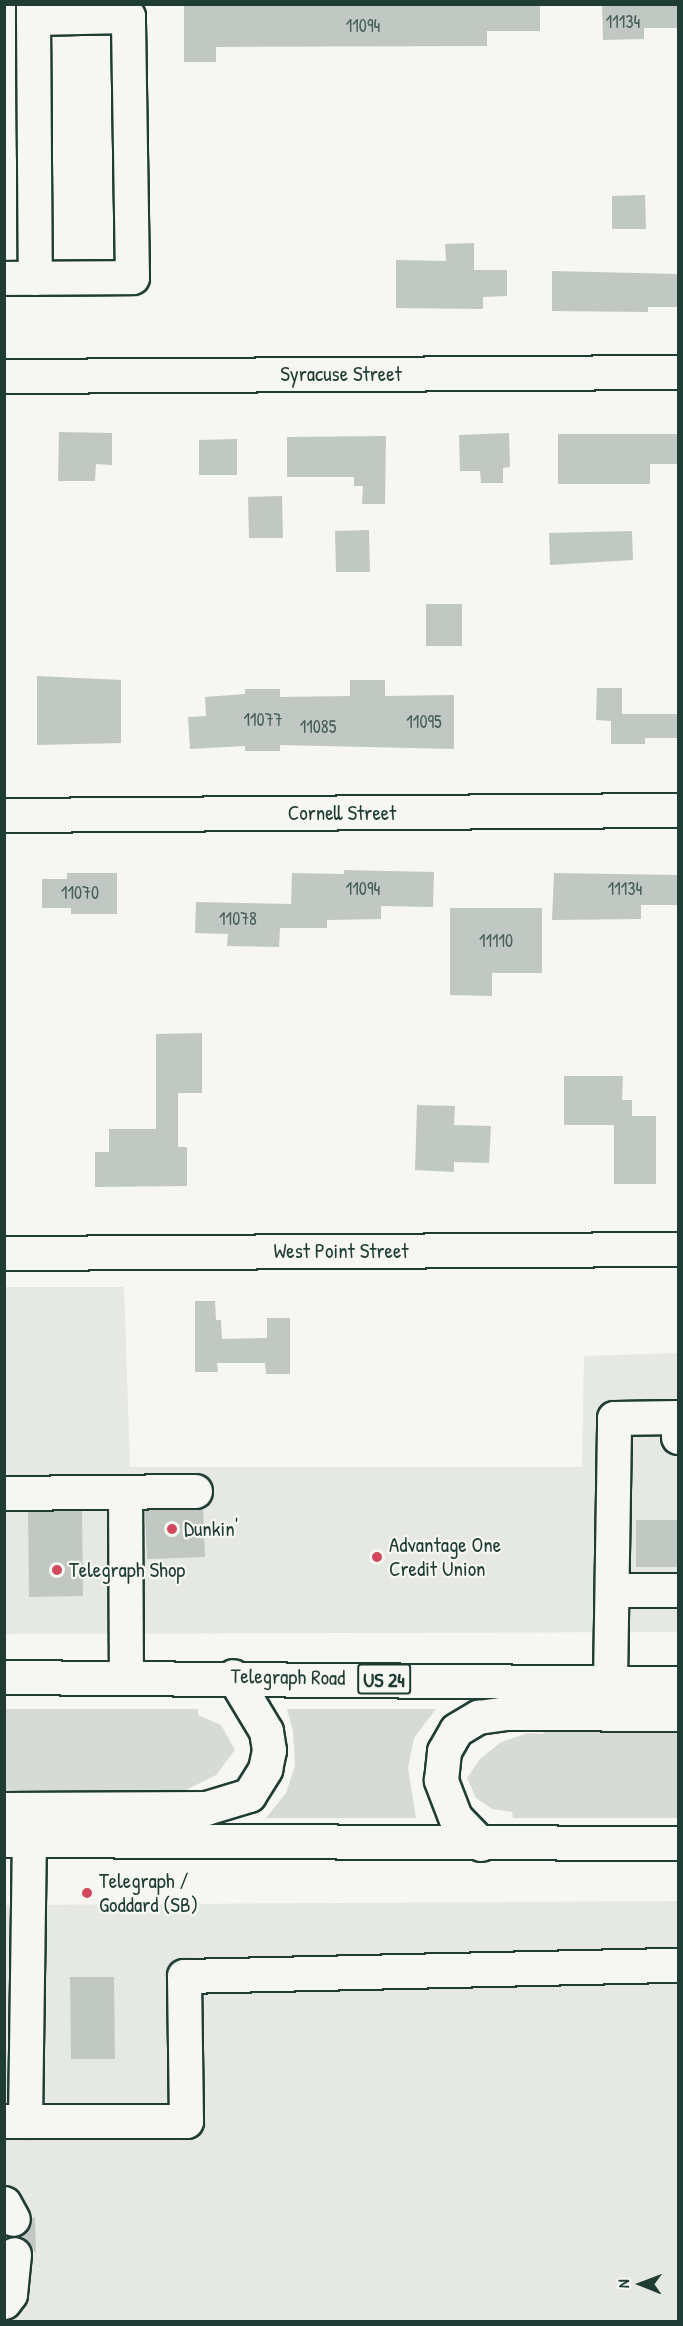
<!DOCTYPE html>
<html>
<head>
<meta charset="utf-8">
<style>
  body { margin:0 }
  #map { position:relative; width:683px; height:2326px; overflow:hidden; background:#f6f6f2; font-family:"Patrick Hand",sans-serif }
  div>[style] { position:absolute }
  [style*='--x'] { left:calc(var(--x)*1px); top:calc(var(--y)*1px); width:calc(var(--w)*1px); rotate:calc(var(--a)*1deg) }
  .built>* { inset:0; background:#e6e8e4 }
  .green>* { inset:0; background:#d6dbd6 }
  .building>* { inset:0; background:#c1c8c3 }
  .roads { filter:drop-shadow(2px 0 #1f3d34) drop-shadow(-2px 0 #1f3d34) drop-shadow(0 2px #1f3d34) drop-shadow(0 -2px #1f3d34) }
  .minor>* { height:33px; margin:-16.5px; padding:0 16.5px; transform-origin:16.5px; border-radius:16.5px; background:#f6f6f2 }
  .major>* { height:33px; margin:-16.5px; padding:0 16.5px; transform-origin:16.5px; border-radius:16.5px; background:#f6f6f2 }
  .dots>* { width:16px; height:16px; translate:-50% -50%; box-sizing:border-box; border:3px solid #f6f6f2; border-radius:50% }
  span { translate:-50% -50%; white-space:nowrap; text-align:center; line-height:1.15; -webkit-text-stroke:4.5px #f6f6f2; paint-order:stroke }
  .number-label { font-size:18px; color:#486058 }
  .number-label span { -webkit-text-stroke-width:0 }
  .shield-label span { padding:2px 4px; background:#f6f6f2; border:2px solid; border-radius:4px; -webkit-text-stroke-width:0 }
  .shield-label { font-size:20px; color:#1f3d34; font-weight:700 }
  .street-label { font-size:21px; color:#1f3d34 }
  .poi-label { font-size:21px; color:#1f3d34 }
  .left { translate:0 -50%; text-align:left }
  .frame { position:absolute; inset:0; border:6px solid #1f3d34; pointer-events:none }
  .north { position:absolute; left:611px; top:2254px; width:60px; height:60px; -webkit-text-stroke:4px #f6f6f2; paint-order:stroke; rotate:271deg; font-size:16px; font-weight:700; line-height:24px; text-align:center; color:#1f3d34 }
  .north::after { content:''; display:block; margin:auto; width:21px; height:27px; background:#1f3d34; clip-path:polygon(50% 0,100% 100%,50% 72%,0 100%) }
</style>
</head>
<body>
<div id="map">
  <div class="built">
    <i style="clip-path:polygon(4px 1287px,124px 1287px,130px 1467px,582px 1467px,584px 1356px,678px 1353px,678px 1632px,5px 1634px)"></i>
    <i style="clip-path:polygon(678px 1901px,678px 2321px,5px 2321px,4px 1905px)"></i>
  </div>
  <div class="green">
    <i style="clip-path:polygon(5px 1709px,198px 1709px,198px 1715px,221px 1725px,235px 1750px,216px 1775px,176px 1795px,5px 1802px)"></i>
    <i style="clip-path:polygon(287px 1709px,436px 1709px,414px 1738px,408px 1768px,416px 1818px,266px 1818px,286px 1793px,295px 1766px,293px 1731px)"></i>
    <i style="clip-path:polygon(544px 1726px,678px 1727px,678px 1818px,513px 1818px,512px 1812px,492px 1809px,476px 1798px,467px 1778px,480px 1759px,501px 1742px,528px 1733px,543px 1734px)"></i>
  </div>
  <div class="building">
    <i style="clip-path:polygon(184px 4px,540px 4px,540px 31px,487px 31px,487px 46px,216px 47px,216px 62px,184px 62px)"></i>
    <i style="clip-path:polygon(602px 4px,678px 4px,678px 28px,644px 28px,644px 39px,603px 40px)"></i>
    <i style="clip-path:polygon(645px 195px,646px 229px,612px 229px,612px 196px)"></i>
    <i style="clip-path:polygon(474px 243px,474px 270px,507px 270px,507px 296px,483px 297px,483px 309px,396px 308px,396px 260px,446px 261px,445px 244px)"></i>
    <i style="clip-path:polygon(552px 271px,678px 274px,678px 307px,648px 307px,648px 312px,552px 311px)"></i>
    <i style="clip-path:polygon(59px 432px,112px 433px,112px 465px,96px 464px,95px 481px,58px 481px)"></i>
    <i style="clip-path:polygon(509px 433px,510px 467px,503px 468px,503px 483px,481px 483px,480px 471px,460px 471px,459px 435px)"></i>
    <i style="clip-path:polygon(558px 434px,678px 434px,678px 464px,650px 464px,650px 484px,558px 484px)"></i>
    <i style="clip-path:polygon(386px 436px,385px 504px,362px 504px,363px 486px,354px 486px,354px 477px,287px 477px,287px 437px)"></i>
    <i style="clip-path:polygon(237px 439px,237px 475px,199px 475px,199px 440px)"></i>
    <i style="clip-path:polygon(282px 496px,283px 538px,249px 538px,248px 497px)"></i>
    <i style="clip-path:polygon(369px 530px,370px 572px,336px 572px,335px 531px)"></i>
    <i style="clip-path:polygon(632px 531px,633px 560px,550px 565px,549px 533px)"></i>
    <i style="clip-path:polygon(426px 604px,462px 604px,462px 646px,426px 646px)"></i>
    <i style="clip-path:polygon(37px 676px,121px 680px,121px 743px,37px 745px)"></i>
    <i style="clip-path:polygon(350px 680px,385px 680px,385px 696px,454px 695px,454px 749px,280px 745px,280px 751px,245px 751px,245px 746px,190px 749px,188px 717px,206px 716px,205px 697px,245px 694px,245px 689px,280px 689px,280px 697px,350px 696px)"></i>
    <i style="clip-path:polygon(597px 688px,622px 688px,622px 714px,678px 714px,678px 738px,645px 738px,645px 744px,611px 744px,611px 721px,596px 720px)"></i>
    <i style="clip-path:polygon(344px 870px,434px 872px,433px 907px,381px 906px,381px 919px,327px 920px,327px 928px,280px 928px,279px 947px,227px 946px,228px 934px,195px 933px,196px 902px,291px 904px,292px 873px,344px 874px)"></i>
    <i style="clip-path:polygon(67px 873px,117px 873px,117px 914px,71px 914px,71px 908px,42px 908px,42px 879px,67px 879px)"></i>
    <i style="clip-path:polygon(554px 873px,678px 875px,678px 905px,641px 905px,641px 919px,552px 920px)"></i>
    <i style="clip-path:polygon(450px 908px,542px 908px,542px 973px,492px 973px,492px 996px,450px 995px)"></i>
    <i style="clip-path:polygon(202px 1033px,202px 1093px,178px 1093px,178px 1147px,187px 1147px,187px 1186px,95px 1187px,95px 1152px,109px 1152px,109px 1129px,156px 1129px,156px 1034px)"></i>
    <i style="clip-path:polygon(564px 1076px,623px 1076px,622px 1100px,632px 1100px,632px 1116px,656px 1116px,656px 1184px,614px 1184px,614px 1125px,564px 1125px)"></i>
    <i style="clip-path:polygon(417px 1105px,455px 1106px,454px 1125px,491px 1126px,489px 1163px,454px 1162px,454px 1172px,415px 1170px)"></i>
    <i style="clip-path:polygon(195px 1301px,215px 1301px,216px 1320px,221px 1320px,222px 1339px,267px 1338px,267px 1318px,290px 1318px,290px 1374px,266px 1374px,265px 1363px,217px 1363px,218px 1372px,195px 1372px)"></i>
    <i style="clip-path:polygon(203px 1508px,205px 1557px,147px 1559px,145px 1510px)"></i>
    <i style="clip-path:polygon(28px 1511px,82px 1511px,83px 1596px,29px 1597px)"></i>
    <i style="clip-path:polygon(636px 1520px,678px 1520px,678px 1567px,636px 1567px)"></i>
    <i style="clip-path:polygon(70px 1977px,114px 1977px,115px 2059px,71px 2059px)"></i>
    <i style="clip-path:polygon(32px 2218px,35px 2218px,36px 2253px,19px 2236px,29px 2229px)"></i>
  </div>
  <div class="roads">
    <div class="minor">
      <i style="--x:33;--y:18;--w:260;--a:89.6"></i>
      <i style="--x:4;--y:278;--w:128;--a:-0.4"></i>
      <i style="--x:132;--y:277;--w:261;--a:-90.9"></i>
      <i style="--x:128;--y:16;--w:95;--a:178.8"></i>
      <i style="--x:33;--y:18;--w:14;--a:-90"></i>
      <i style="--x:4;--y:376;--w:674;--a:-0.34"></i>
      <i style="--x:4;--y:815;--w:674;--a:-0.43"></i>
      <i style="--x:4;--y:1253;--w:674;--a:-0.34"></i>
      <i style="--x:125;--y:1492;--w:184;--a:89.7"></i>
      <i style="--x:4;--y:1493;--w:191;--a:-0.6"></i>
      <i style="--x:613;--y:1590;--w:65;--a:0"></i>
      <i style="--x:610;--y:1682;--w:264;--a:-89.1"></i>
      <i style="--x:614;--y:1418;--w:64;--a:-0.9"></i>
      <i style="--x:678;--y:1417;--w:20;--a:90"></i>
      <i style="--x:4;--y:2121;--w:182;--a:0"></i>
      <i style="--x:186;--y:2121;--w:145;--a:-90.8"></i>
      <i style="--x:184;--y:1976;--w:494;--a:-1.3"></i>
      <i style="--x:25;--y:2121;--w:280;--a:-89.2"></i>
      <i style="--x:4;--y:2203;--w:18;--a:61"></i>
      <i style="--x:4;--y:2302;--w:10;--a:-53"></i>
      <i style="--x:10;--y:2294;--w:40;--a:-84.3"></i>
    </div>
    <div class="major">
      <i style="--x:4;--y:1677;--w:674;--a:0.51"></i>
      <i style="--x:4;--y:1809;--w:202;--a:-0.3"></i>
      <i style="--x:206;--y:1808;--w:45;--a:-16.8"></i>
      <i style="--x:249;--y:1795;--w:31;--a:-58"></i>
      <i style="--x:265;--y:1769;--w:19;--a:-78"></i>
      <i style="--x:269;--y:1750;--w:19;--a:-99"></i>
      <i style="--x:266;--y:1731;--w:64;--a:-121"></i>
      <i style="--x:4;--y:1840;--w:674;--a:0.26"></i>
      <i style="--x:481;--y:1844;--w:37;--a:-134"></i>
      <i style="--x:455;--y:1817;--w:40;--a:-111"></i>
      <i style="--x:441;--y:1780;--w:29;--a:-84"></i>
      <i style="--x:444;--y:1751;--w:24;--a:-60"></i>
      <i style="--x:456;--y:1730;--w:26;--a:-31"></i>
      <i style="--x:478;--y:1717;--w:27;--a:-8"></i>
      <i style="--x:505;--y:1713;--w:173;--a:0.3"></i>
    </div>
  </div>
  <div class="dots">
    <i style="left:172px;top:1529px;background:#d1495b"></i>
    <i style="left:377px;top:1557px;background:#d1495b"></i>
    <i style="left:57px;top:1570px;background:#d1495b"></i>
    <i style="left:87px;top:1893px;background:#d1495b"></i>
  </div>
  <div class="number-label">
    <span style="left:623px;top:22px">11134</span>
    <span style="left:363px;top:26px">11094</span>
    <span style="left:263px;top:720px">11077</span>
    <span style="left:424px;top:722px">11095</span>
    <span style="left:318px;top:727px">11085</span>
    <span style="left:363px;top:889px">11094</span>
    <span style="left:625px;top:889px">11134</span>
    <span style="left:80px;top:893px">11070</span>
    <span style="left:238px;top:919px">11078</span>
    <span style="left:496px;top:941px">11110</span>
  </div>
  <div class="shield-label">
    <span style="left:384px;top:1679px">US 24</span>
  </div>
  <div class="street-label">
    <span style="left:341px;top:374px">Syracuse Street</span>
    <span style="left:342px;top:813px">Cornell Street</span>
    <span style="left:341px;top:1251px">West Point Street</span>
    <span style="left:288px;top:1677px;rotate:1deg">Telegraph Road</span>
  </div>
  <div class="poi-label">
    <span class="left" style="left:184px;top:1529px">Dunkin'</span>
    <span class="left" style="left:389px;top:1557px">Advantage One<br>Credit Union</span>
    <span class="left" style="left:69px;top:1570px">Telegraph Shop</span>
    <span class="left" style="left:99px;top:1893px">Telegraph /<br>Goddard (SB)</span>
  </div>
  <div class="frame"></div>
  <div class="north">N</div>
</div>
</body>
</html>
